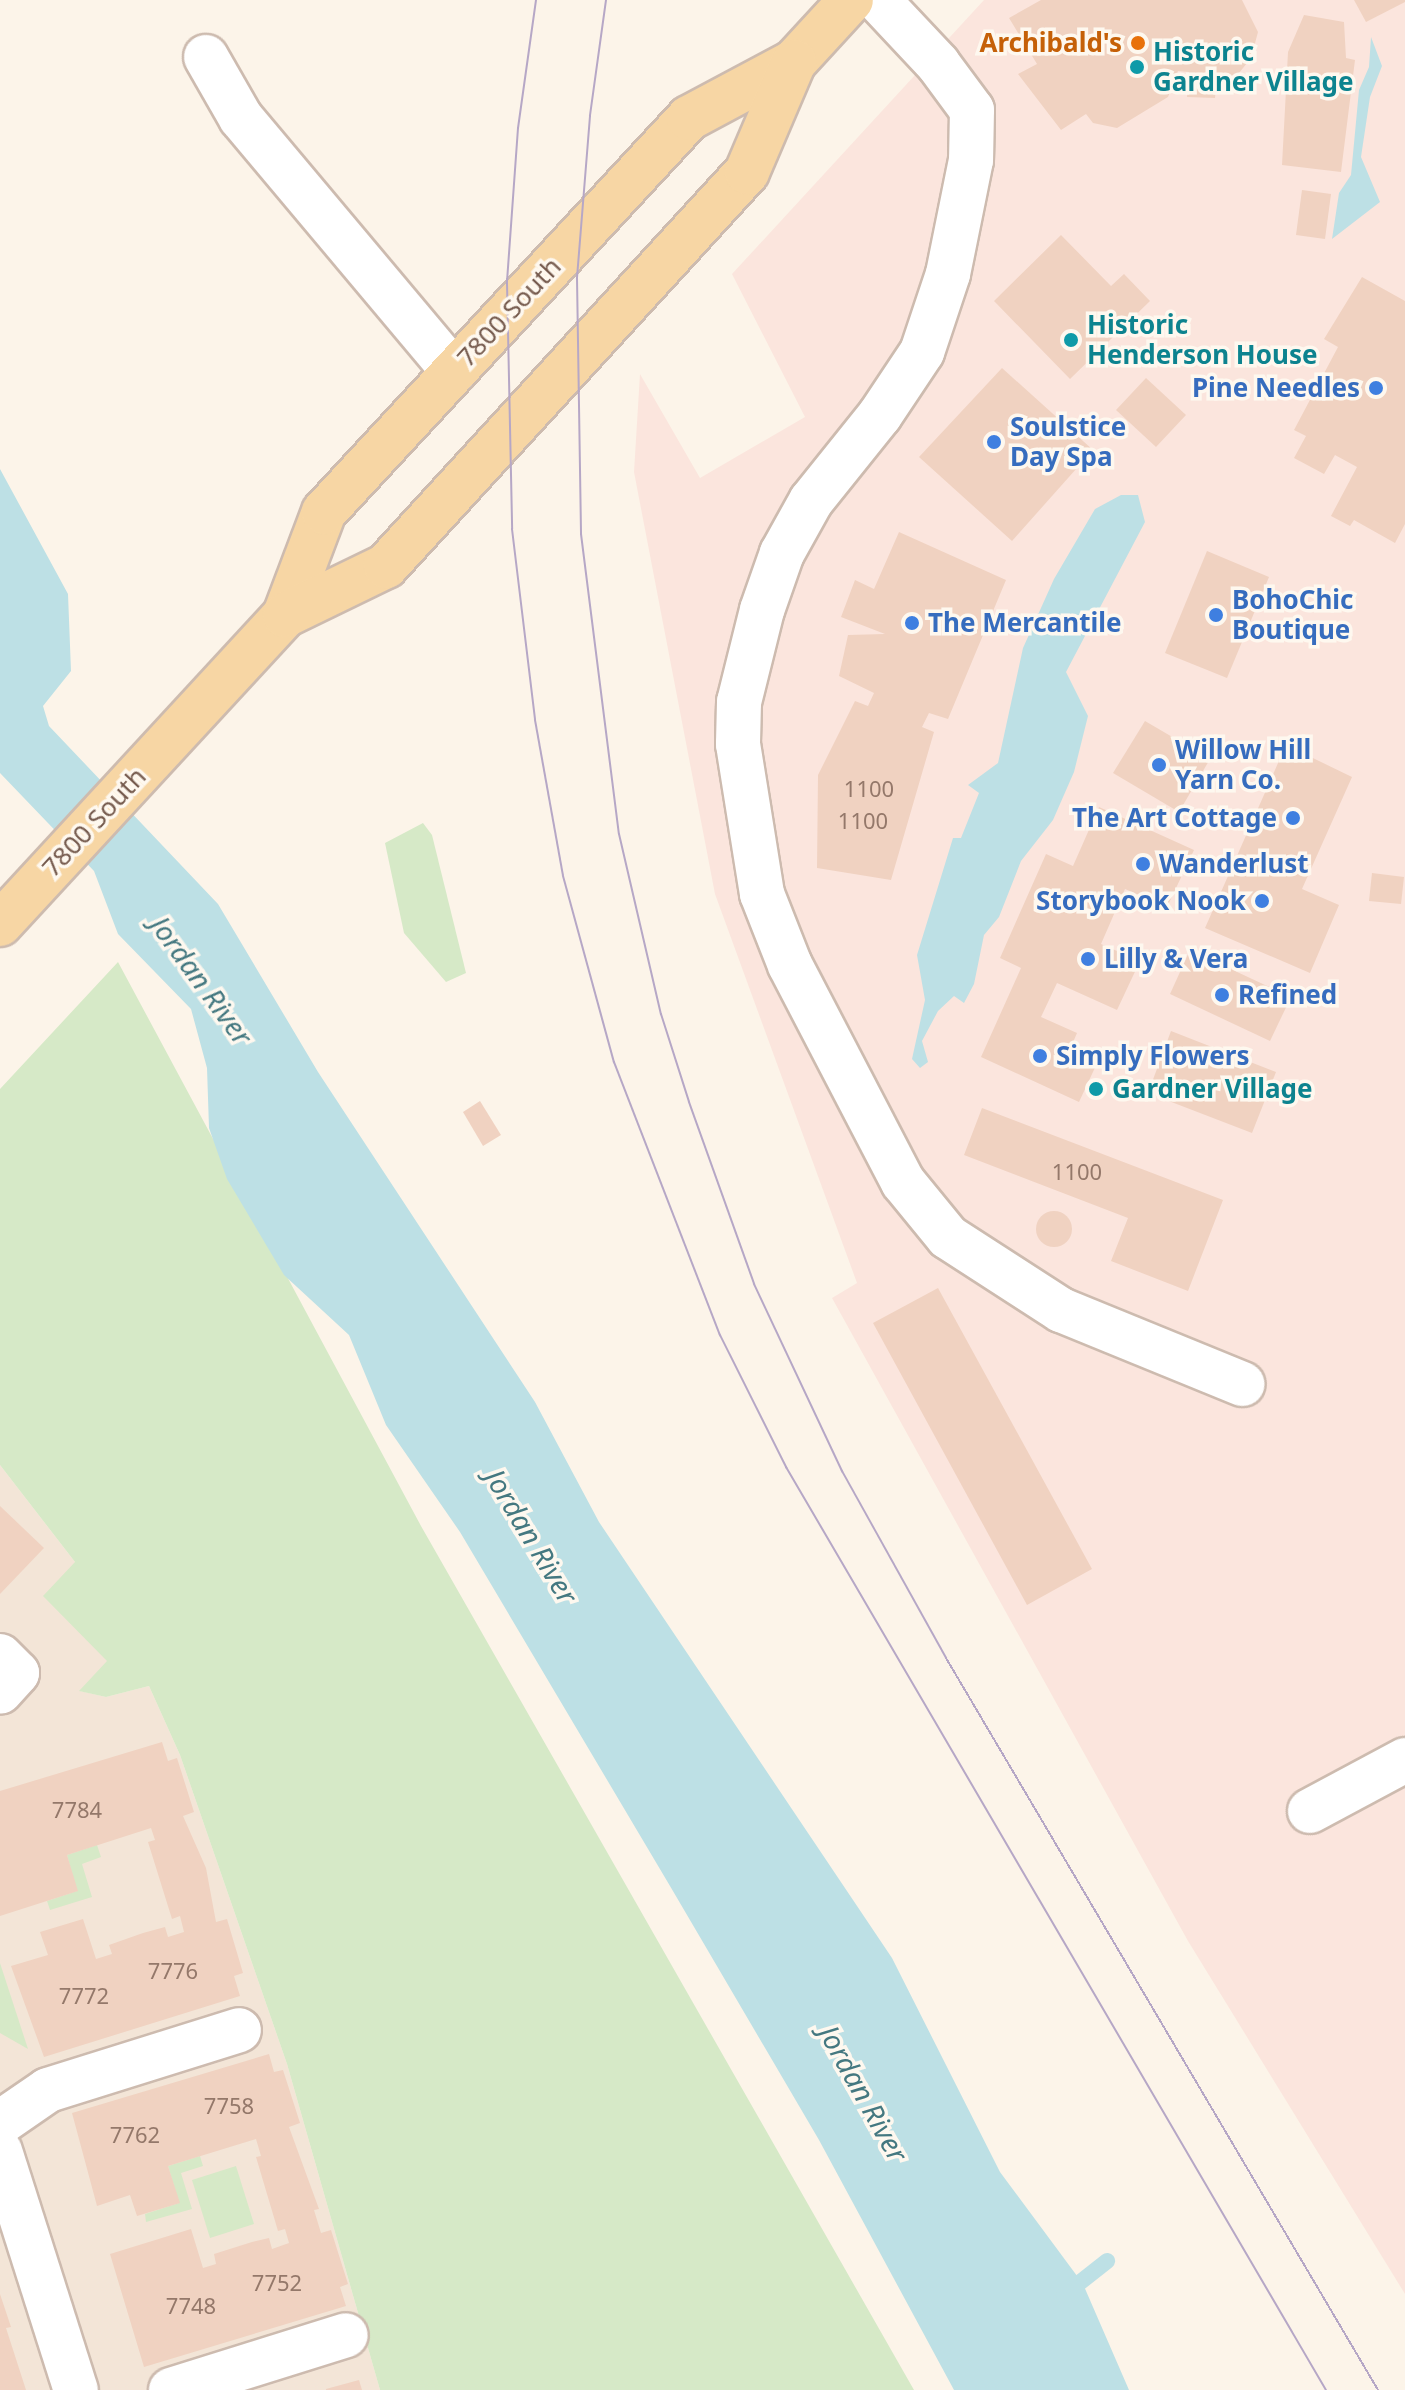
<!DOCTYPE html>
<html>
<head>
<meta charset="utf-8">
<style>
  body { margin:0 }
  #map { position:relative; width:1405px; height:2390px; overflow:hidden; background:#fcf4e9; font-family:"Noto Sans",sans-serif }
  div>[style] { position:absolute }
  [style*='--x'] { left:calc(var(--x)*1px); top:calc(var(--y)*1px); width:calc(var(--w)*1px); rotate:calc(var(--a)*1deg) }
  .residential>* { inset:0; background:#f3e5d7 }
  .commercial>* { inset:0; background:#fbe5dd }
  .green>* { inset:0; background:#d6e9c7 }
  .water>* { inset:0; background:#bde0e5 }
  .stream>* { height:16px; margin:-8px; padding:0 8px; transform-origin:8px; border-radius:8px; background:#bde0e5 }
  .building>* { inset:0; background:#f0d2c1 }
  .round { border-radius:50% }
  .roads { filter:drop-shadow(2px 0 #cdbbaf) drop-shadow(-2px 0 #cdbbaf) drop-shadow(0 2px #cdbbaf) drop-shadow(0 -2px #cdbbaf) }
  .minor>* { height:44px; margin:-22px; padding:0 22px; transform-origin:22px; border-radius:22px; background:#fff }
  .major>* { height:44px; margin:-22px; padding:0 22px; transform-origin:22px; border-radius:22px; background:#f7d6a4 }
  .tram>* { height:2px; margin:-1px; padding:0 1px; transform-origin:1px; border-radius:1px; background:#b6a7c6 }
  .dots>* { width:22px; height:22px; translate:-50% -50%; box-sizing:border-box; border:4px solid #fef8ef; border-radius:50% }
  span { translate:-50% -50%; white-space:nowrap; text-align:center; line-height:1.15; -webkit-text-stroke:7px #fef8ef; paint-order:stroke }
  .number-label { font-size:22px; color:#94786a }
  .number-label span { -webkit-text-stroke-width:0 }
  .food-label { font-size:26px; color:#c56008; font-weight:700 }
  .right { translate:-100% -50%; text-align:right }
  .culture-label { font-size:26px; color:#0d838f; font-weight:700 }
  .left { translate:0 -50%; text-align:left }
  .street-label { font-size:26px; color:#755a4d }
  .shop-label { font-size:26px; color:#366cbe; font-weight:700 }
  .water-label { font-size:28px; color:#447880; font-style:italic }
</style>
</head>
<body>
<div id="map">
  <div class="residential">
    <i style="clip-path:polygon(0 1465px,75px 1562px,108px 1662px,80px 1691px,106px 1697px,149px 1686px,180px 1755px,287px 2064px,380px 2390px,0 2390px)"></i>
  </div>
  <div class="commercial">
    <i style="clip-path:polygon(984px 0,1405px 0,1405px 2294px,1188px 1941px,832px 1298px,857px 1283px,715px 894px,634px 472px,640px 374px,700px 478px,805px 417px,732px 274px)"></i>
  </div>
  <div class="green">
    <i style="clip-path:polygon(423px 823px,432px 835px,466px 973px,446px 982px,404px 933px,385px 843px)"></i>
    <i style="clip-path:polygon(118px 962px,421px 1526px,914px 2390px,380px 2390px,287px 2064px,180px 1755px,149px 1686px,106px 1697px,79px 1691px,107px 1661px,43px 1596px,75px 1562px,0 1465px,0 1089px)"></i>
    <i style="clip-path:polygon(97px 1845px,101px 1857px,82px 1864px,92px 1897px,50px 1910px,47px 1901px,77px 1891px,67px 1855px)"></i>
    <i style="clip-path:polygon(0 1963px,28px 2049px,0 2033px)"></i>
    <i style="clip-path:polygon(200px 2156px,203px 2166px,181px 2173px,192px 2209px,146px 2222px,145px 2214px,179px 2203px,168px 2166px)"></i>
    <i style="clip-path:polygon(236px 2166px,254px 2224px,210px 2238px,192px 2180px)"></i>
  </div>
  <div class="water">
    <i style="clip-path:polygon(1371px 37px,1382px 66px,1370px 97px,1361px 157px,1380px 202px,1332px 239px,1339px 193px,1351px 175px,1359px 90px,1369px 67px)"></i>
    <i style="clip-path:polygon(0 469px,68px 594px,71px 671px,43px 706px,49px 726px,218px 904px,318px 1072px,535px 1402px,599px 1522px,892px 1958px,1000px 2172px,1083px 2284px,1129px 2390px,954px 2390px,819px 2140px,670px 1886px,460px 1532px,386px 1425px,349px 1335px,284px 1275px,227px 1179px,209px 1128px,207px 1068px,191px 1009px,118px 934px,94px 871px,0 773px)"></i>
    <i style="clip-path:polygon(1121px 495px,1138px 495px,1145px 522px,1066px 672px,1088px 716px,1074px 772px,1053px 820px,1021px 861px,999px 917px,984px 935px,974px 984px,964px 1003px,954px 996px,938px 1011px,922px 1041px,928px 1062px,920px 1068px,912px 1059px,925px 1000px,917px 955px,953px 838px,961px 838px,979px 793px,968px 785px,998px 763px,1023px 648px,1054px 579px,1095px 509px)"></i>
  </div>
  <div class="stream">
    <i style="--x:1064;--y:2295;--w:55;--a:-38.3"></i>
  </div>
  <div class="building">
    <i style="clip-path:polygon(1041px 0,1242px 0,1258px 32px,1251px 58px,1235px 78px,1216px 87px,1215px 98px,1187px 97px,1189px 72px,1178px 71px,1168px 97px,1117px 128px,1093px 123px,1086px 114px,1061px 130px,1018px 74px,1037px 64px,1009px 18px)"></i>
    <i style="clip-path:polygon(1354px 0,1405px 0,1405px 2px,1366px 22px)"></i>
    <i style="clip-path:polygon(1304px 15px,1344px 22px,1346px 58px,1355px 60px,1341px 172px,1282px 165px,1288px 52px)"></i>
    <i style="clip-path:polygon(1302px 190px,1331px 194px,1325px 239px,1296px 235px)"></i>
    <i style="clip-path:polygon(1061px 235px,1111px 286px,1124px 274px,1150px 301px,1070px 379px,994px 301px)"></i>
    <i style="clip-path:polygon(1362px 277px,1405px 301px,1405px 524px,1395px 543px,1354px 520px,1350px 526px,1331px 516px,1357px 467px,1335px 455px,1324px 474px,1294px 458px,1306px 436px,1294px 430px,1338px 347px,1324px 339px)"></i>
    <i style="clip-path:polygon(1002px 368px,1093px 450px,1012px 541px,919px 457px)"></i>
    <i style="clip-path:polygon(1146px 378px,1186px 415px,1156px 447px,1116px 410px)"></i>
    <i style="clip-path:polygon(899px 532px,1006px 580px,948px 719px,929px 713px,922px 727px,934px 732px,891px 880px,817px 868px,818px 775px,855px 701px,868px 706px,874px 693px,839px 676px,848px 635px,885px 634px,841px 617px,855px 580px,874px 589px)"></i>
    <i style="clip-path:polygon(1207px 551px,1269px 577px,1227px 678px,1165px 653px)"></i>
    <i style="clip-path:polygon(1145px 721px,1210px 759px,1179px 812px,1113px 773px)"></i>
    <i style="clip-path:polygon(1286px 745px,1352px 777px,1302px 889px,1339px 905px,1310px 973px,1205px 928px)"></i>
    <i style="clip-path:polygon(1099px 807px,1194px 850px,1167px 907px,1125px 889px,1101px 944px,1140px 961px,1117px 1010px,1057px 983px,1041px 1017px,1077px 1033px,1071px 1047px,1099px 1059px,1079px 1102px,981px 1057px,1021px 968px,1000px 958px,1046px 854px,1073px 866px)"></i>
    <i style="clip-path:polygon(1372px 873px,1404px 877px,1401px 904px,1369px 901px)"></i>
    <i style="clip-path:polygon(1190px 950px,1291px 997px,1270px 1041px,1170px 994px)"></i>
    <i style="clip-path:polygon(1171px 1031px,1276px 1072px,1252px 1133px,1148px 1093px)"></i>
    <i style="clip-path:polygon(480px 1101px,501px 1135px,483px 1146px,463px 1112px)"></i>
    <i style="clip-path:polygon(982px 1108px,1223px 1200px,1188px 1291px,1111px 1261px,1128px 1218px,964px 1155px)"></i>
    <i class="round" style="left:1036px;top:1211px;width:36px;height:36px"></i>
    <i style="clip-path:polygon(938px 1288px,1092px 1569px,1027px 1605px,873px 1323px)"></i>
    <i style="clip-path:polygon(0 1506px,44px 1548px,0 1594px)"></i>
    <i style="clip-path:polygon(162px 1742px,168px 1761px,177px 1758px,194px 1812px,183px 1816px,206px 1868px,216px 1922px,227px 1919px,243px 1973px,234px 1976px,240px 1996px,44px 2057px,11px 1966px,48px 1955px,40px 1932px,83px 1919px,96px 1959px,112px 1954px,109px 1945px,143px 1933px,165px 1927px,168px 1937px,184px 1932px,180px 1916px,172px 1919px,148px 1842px,155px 1840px,151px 1828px,67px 1855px,78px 1891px,0 1916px,0 1791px)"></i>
    <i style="clip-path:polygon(269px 2054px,274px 2072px,283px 2070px,300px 2123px,289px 2127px,319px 2209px,314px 2210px,321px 2233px,331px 2230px,348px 2284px,340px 2287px,346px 2306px,144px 2367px,110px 2254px,191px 2229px,203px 2268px,216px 2264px,214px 2254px,252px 2242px,269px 2238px,272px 2249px,289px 2243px,285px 2229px,278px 2231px,256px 2157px,261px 2156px,256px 2139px,168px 2166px,180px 2203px,137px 2216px,130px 2195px,97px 2206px,72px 2113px)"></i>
    <i style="clip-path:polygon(0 2294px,11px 2327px,6px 2328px,26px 2390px,0 2390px)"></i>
    <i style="clip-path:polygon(359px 2380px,362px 2390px,326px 2390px,326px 2389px)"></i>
  </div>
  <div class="roads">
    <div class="minor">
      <i style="--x:878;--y:0;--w:88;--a:46.8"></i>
      <i style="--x:938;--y:64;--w:57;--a:53.5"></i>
      <i style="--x:972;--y:110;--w:50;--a:91.1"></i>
      <i style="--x:971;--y:160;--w:116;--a:101.4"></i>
      <i style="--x:948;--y:274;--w:82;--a:108.4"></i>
      <i style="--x:922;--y:352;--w:76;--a:123.7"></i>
      <i style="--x:880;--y:415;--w:110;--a:128.7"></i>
      <i style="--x:811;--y:501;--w:60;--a:119.1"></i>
      <i style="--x:782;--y:553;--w:60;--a:109.3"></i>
      <i style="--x:762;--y:610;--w:95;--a:104"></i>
      <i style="--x:739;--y:702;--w:42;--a:91.4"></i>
      <i style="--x:738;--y:744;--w:152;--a:80.9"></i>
      <i style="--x:762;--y:894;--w:76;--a:68.5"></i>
      <i style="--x:790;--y:965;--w:245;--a:62.5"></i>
      <i style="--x:903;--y:1182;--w:71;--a:50.7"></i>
      <i style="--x:948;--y:1237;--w:135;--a:32.9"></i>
      <i style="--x:1061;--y:1310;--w:196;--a:22.2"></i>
      <i style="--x:206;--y:57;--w:70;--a:60.2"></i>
      <i style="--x:241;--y:118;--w:331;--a:50"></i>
      <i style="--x:0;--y:1656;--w:24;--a:45"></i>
      <i style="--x:17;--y:1673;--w:25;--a:132"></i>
      <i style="--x:1310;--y:1811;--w:108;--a:-28.2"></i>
      <i style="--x:0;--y:2123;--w:58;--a:-34.5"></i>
      <i style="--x:48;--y:2090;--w:200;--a:-17.4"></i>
      <i style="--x:0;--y:2151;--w:251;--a:72.4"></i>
      <i style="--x:171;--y:2390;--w:183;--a:-17.4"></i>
    </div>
    <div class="major">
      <i style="--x:285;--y:615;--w:110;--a:-69.3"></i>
      <i style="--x:324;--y:512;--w:537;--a:-47.19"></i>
      <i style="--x:689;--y:118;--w:119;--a:-28.1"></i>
      <i style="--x:794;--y:62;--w:84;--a:-47.4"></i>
      <i style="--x:0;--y:924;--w:420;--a:-47.3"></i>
      <i style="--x:285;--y:615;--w:112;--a:-25.9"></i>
      <i style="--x:386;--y:566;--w:534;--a:-47.5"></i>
      <i style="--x:747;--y:172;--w:120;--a:-66.9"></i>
    </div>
  </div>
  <div class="tram">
    <i style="--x:536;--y:0;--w:129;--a:98"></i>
    <i style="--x:518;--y:128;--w:155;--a:94.1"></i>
    <i style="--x:507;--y:283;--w:246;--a:88.8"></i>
    <i style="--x:512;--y:529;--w:192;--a:83.1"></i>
    <i style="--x:535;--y:720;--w:158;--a:79.8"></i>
    <i style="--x:563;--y:876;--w:193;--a:74.7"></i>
    <i style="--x:614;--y:1062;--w:293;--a:68.8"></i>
    <i style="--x:720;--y:1335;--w:148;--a:63.4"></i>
    <i style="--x:786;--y:1467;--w:1069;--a:59.67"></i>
    <i style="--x:606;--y:0;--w:117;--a:97.9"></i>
    <i style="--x:590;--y:116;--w:163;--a:94.6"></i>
    <i style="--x:577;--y:278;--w:256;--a:89.1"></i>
    <i style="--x:581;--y:534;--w:302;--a:82.8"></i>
    <i style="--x:619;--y:834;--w:185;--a:76.9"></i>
    <i style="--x:661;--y:1014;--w:92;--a:72.3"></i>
    <i style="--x:689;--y:1102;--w:193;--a:70.3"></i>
    <i style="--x:754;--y:1284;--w:207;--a:64.8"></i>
    <i style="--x:842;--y:1471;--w:214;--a:60.9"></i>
    <i style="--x:946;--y:1658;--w:850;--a:59.45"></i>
  </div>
  <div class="dots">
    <i style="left:1138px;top:43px;background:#e8710a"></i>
    <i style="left:1137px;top:67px;background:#0f9aa8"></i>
    <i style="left:1071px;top:340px;background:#0f9aa8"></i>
    <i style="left:1376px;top:388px;background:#3f7fe0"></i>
    <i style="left:994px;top:442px;background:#3f7fe0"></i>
    <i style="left:1216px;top:615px;background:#3f7fe0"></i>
    <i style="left:912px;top:623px;background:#3f7fe0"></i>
    <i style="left:1159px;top:765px;background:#3f7fe0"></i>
    <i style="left:1293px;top:818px;background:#3f7fe0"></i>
    <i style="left:1143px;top:864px;background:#3f7fe0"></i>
    <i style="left:1262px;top:901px;background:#3f7fe0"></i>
    <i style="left:1088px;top:959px;background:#3f7fe0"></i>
    <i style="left:1222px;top:995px;background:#3f7fe0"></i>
    <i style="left:1040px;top:1056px;background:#3f7fe0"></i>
    <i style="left:1096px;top:1089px;background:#0f9aa8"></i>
  </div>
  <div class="number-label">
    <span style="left:869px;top:789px">1100</span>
    <span style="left:863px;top:821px">1100</span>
    <span style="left:1077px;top:1172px">1100</span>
    <span style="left:77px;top:1810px">7784</span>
    <span style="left:173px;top:1971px">7776</span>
    <span style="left:84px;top:1996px">7772</span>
    <span style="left:229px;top:2106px">7758</span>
    <span style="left:135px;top:2135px">7762</span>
    <span style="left:277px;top:2283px">7752</span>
    <span style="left:191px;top:2306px">7748</span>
  </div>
  <div class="food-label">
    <span class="right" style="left:1122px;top:43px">Archibald's</span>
  </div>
  <div class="culture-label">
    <span class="left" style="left:1153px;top:67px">Historic<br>Gardner Village</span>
    <span class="left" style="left:1087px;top:340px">Historic<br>Henderson House</span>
    <span class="left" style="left:1112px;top:1089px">Gardner Village</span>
  </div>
  <div class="street-label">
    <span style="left:509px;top:312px;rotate:-47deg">7800 South</span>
    <span style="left:94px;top:822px;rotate:-47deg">7800 South</span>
  </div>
  <div class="shop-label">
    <span class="right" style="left:1360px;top:388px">Pine Needles</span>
    <span class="left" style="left:1010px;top:442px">Soulstice<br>Day Spa</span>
    <span class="left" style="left:1232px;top:615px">BohoChic<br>Boutique</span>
    <span class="left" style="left:928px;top:623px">The Mercantile</span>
    <span class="left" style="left:1175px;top:765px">Willow Hill<br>Yarn Co.</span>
    <span class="right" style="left:1277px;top:818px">The Art Cottage</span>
    <span class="left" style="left:1159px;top:864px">Wanderlust</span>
    <span class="right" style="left:1246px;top:901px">Storybook Nook</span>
    <span class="left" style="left:1104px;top:959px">Lilly &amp; Vera</span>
    <span class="left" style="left:1238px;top:995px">Refined</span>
    <span class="left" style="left:1056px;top:1056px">Simply Flowers</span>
  </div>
  <div class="water-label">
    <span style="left:202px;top:980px;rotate:54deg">Jordan River</span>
    <span style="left:532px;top:1536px;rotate:59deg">Jordan River</span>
    <span style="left:864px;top:2093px;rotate:61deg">Jordan River</span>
  </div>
</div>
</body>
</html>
